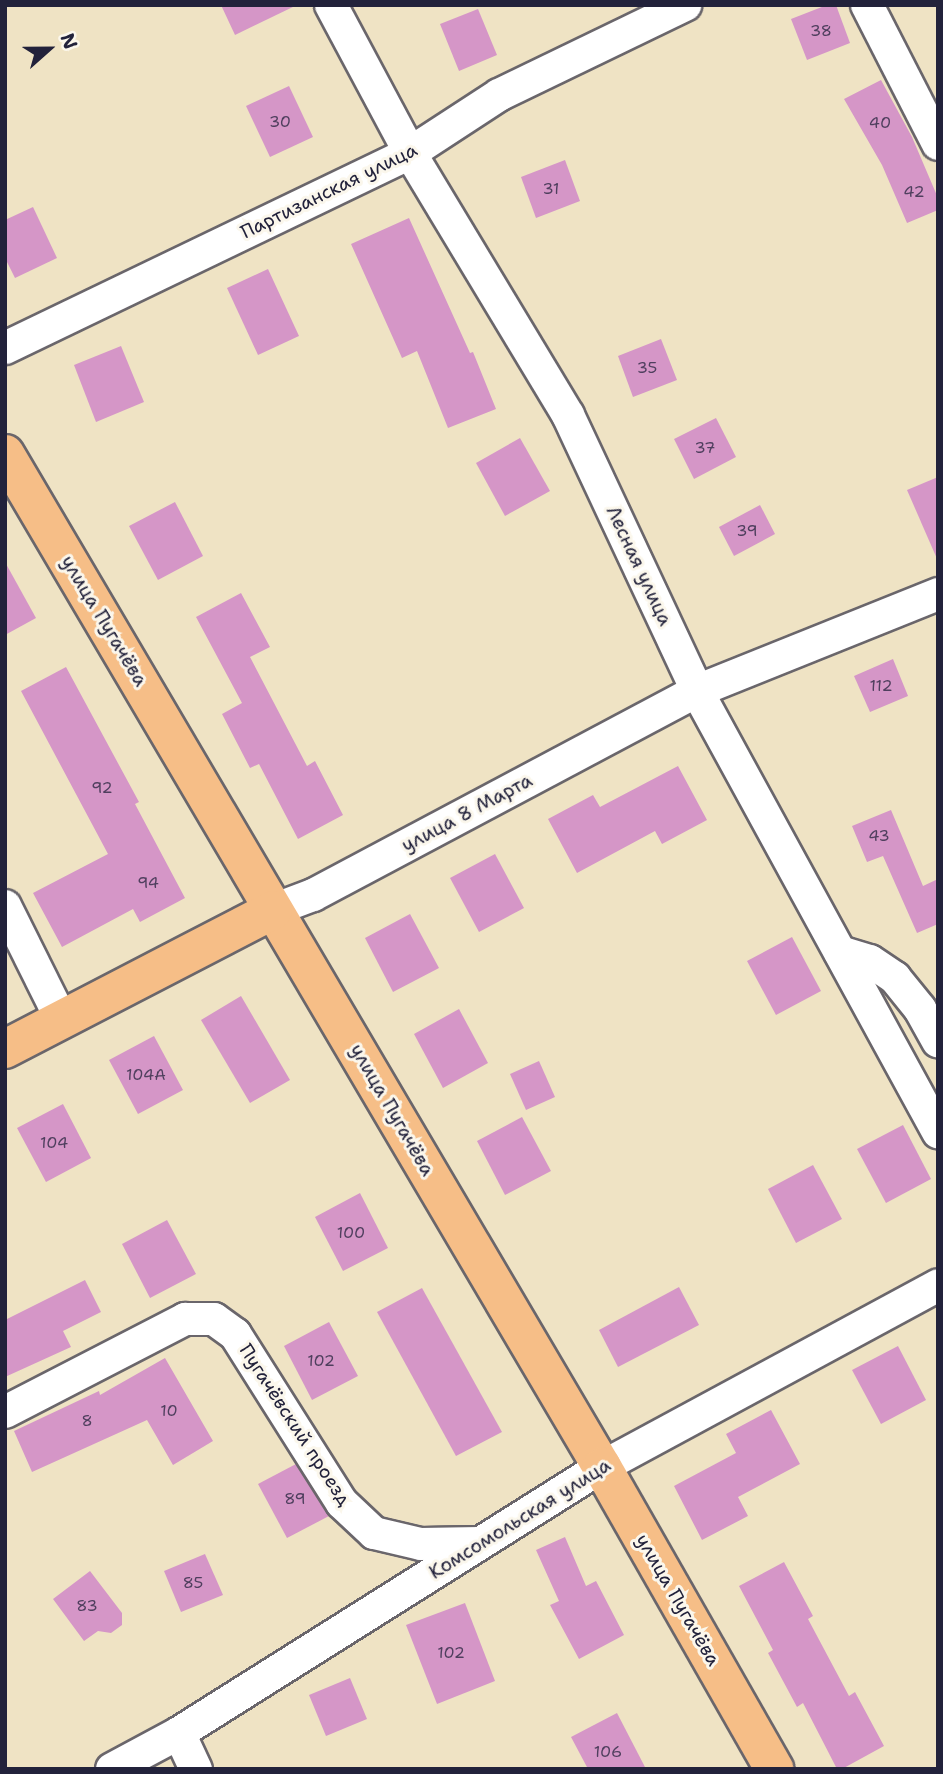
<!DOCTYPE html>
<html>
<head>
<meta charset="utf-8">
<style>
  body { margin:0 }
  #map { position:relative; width:943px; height:1774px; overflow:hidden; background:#efe3c4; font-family:"Shantell Sans",sans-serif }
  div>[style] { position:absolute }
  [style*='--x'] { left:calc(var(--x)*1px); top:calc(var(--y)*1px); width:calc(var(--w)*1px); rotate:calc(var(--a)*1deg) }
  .building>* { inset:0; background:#d596c7 }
  .roads { filter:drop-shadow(2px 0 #6a666b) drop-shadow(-2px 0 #6a666b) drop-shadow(0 2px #6a666b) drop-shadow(0 -2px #6a666b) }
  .minor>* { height:32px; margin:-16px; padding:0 16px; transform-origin:16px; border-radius:16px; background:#fff }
  .major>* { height:38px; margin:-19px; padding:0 19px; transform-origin:19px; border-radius:19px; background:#f6be87 }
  span { translate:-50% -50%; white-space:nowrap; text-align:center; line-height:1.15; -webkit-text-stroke:6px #fbf7ec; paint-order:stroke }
  .number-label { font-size:16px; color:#4f3f5e }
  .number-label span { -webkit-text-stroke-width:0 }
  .street-label { font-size:19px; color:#22223b }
  .frame { position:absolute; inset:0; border:7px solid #22223b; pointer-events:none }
  .north { position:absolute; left:14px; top:14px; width:70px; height:70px; -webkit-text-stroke:5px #fbf7ec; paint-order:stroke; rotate:69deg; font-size:19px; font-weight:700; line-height:28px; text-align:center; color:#22223b }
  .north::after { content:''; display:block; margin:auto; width:24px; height:32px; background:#22223b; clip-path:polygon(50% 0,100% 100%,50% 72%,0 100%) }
</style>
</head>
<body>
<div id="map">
  <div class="building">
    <i style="clip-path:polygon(221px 5px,297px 5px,235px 35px)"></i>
    <i style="clip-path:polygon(827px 5px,836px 5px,850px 43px,807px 60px,791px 19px)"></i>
    <i style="clip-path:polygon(478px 9px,497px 55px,459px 71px,440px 24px)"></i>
    <i style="clip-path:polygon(881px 80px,912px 137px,938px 198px,938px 210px,907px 223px,882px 165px,844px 99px)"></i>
    <i style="clip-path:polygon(289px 86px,313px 137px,270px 157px,246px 106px)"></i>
    <i style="clip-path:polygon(565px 160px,580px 201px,536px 218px,521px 177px)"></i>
    <i style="clip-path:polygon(33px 207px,57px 258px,15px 278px,5px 258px,5px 220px)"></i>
    <i style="clip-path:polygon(409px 218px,470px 353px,473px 352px,496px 409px,448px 428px,417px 351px,402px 358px,351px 244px)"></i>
    <i style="clip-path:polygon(268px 269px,299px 336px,258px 355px,227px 288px)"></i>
    <i style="clip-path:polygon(661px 339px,677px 380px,633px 397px,618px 356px)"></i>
    <i style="clip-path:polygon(121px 346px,144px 402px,96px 422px,74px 365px)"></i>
    <i style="clip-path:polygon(716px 418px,736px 457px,694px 479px,674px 439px)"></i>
    <i style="clip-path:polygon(520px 438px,550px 491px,505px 516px,476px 463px)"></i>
    <i style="clip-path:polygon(938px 477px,938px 561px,907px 490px)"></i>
    <i style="clip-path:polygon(175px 502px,203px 556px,158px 580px,129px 526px)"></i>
    <i style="clip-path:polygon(760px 505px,775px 534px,734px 556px,719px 527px)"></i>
    <i style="clip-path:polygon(5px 562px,36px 618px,5px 635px)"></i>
    <i style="clip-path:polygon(241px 593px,270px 647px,250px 657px,307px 766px,315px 761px,343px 815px,298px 839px,259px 764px,250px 768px,222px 714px,242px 703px,196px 617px)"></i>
    <i style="clip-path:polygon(893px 659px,908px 696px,870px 712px,854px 676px)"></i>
    <i style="clip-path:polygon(66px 667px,139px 802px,135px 804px,185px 898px,140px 922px,133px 909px,62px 947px,33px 893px,108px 854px,21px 691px)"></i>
    <i style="clip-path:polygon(678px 766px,707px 820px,662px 844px,655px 831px,577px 873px,548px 819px,593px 795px,600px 807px)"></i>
    <i style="clip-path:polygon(891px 810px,923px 886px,938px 879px,938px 924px,917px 933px,883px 856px,867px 862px,852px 826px)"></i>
    <i style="clip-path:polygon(495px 854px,524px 908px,479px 932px,450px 878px)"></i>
    <i style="clip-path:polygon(410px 914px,439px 968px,393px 992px,365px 938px)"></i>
    <i style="clip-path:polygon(792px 937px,821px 991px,776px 1015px,747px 961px)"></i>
    <i style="clip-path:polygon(241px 996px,290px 1080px,250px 1103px,201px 1020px)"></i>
    <i style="clip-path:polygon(459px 1009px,488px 1063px,443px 1088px,414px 1034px)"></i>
    <i style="clip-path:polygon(154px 1036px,183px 1090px,138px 1114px,109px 1060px)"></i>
    <i style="clip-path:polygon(539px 1061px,555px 1097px,526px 1110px,510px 1074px)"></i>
    <i style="clip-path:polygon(63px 1104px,91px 1158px,46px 1182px,17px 1128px)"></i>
    <i style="clip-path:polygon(522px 1117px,551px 1171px,505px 1195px,477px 1141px)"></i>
    <i style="clip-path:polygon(903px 1125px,931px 1179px,886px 1203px,857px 1149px)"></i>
    <i style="clip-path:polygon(813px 1165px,842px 1219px,796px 1243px,768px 1189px)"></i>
    <i style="clip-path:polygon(360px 1193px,388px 1248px,343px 1271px,315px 1217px)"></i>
    <i style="clip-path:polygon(167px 1220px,196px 1274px,150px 1298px,122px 1244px)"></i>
    <i style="clip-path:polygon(85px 1280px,101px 1312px,63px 1331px,71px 1347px,5px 1377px,5px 1320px)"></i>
    <i style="clip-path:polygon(679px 1287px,699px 1325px,618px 1367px,599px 1330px)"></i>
    <i style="clip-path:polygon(422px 1288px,502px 1432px,456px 1456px,377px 1312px)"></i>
    <i style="clip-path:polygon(329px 1322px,358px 1376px,312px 1400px,284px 1346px)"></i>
    <i style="clip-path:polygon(898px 1346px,926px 1400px,881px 1424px,852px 1370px)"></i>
    <i style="clip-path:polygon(165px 1358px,213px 1441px,173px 1465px,147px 1420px,32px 1472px,14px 1431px,99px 1391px,100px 1395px)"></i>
    <i style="clip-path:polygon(771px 1410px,800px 1464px,738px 1497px,748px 1516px,702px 1540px,674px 1486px,736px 1453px,726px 1434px)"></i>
    <i style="clip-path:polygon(296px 1464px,329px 1516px,287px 1538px,258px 1484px)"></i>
    <i style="clip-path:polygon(565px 1537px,586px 1586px,596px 1581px,624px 1635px,579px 1659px,550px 1605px,559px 1601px,536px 1550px)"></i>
    <i style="clip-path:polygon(205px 1554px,223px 1595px,181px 1612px,164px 1571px)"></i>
    <i style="clip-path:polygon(784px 1562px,813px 1616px,808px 1619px,849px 1696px,855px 1692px,884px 1746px,842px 1769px,837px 1769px,803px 1703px,797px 1707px,768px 1653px,773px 1650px,739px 1586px)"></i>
    <i style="clip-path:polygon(90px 1571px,122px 1613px,122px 1625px,111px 1633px,98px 1631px,84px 1641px,53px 1599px)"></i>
    <i style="clip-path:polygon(465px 1603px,495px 1681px,437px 1704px,406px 1625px)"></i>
    <i style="clip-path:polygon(350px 1678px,367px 1719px,326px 1736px,309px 1695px)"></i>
    <i style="clip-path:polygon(617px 1713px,646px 1769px,588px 1769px,571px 1737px)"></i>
  </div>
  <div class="roads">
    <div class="minor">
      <i style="--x:331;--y:5;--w:168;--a:61.9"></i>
      <i style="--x:410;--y:153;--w:306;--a:58.9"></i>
      <i style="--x:568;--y:415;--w:305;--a:64.9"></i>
      <i style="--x:697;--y:691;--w:503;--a:61.34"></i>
      <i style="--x:867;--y:5;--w:156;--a:62.9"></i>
      <i style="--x:5;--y:348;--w:449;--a:-25.7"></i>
      <i style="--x:410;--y:153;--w:106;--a:-33.1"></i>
      <i style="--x:499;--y:95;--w:207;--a:-25.8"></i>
      <i style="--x:5;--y:906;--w:128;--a:63.6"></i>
      <i style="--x:273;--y:910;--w:43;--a:-20.6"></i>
      <i style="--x:313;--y:895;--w:435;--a:-28"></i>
      <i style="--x:697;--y:691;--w:260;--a:-21.9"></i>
      <i style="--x:840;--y:952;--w:31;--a:17"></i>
      <i style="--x:870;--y:961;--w:30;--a:34"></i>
      <i style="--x:895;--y:978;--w:40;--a:51"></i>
      <i style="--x:920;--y:1009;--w:37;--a:61"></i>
      <i style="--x:5;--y:1412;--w:203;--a:-27.3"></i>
      <i style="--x:185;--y:1319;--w:29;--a:0"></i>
      <i style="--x:214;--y:1319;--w:26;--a:36"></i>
      <i style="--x:235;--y:1334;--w:200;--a:57.7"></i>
      <i style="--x:342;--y:1503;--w:44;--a:43.2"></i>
      <i style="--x:374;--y:1533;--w:48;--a:13.2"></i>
      <i style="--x:421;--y:1544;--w:58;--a:-1"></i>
      <i style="--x:179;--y:1733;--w:40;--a:65"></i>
      <i style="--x:112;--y:1769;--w:76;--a:-28.2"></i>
      <i style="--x:179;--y:1733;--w:500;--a:-32.2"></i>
      <i style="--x:602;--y:1467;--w:382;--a:-28.4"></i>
    </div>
    <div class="major">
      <i style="--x:5;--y:454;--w:1176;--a:59.49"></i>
      <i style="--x:602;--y:1467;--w:348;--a:60.3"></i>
      <i style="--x:5;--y:1049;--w:302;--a:-27.4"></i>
    </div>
  </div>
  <div class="number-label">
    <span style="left:821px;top:31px">38</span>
    <span style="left:280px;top:122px">30</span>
    <span style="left:880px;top:123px">40</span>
    <span style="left:551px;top:189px">31</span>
    <span style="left:914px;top:192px">42</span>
    <span style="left:647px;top:368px">35</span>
    <span style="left:705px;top:448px">37</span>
    <span style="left:747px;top:531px">39</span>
    <span style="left:881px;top:686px">112</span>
    <span style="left:102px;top:788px">92</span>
    <span style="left:879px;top:836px">43</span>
    <span style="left:148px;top:883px">94</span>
    <span style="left:146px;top:1075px">104А</span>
    <span style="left:54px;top:1143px">104</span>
    <span style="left:351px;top:1233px">100</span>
    <span style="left:321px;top:1361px">102</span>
    <span style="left:169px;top:1411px">10</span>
    <span style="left:87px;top:1421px">8</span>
    <span style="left:295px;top:1499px">89</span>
    <span style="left:193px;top:1583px">85</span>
    <span style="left:87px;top:1606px">83</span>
    <span style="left:451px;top:1653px">102</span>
    <span style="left:608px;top:1752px">106</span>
  </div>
  <div class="street-label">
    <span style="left:329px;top:191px;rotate:-26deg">Партизанская улица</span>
    <span style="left:639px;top:566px;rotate:65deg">Лесная улица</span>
    <span style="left:104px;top:621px;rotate:59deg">улица Пугачёва</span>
    <span style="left:467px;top:813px;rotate:-28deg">улица 8 Марта</span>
    <span style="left:392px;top:1110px;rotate:60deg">улица Пугачёва</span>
    <span style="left:295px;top:1425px;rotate:57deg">Пугачёвский проезд</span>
    <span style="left:520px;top:1519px;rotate:-32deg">Комсомольская улица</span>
    <span style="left:678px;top:1600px;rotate:60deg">улица Пугачёва</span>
  </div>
  <div class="frame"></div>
  <div class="north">N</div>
</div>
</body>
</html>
